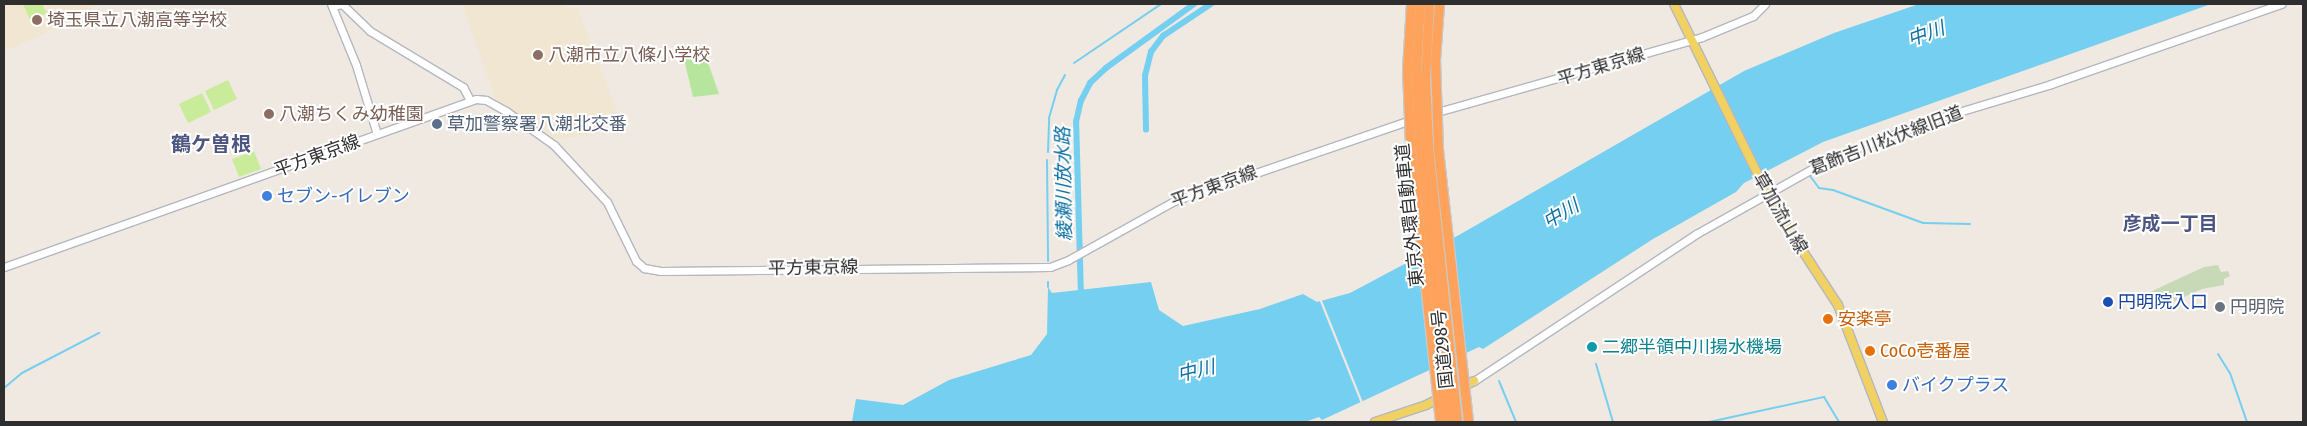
<!DOCTYPE html>
<html>
<head>
<meta charset="utf-8">
<style>
  body { margin:0 }
  #map { position:relative; width:2307px; height:426px; overflow:hidden; background:#efe9e1; font-family:"Fira Sans Condensed","Noto Sans JP",sans-serif }
  div>[style] { position:absolute }
  [style*='--x'] { left:calc(var(--x)*1px); top:calc(var(--y)*1px); width:calc(var(--w)*1px); rotate:calc(var(--a)*1deg) }
  .education>* { inset:0; background:#f0e6d1 }
  .green>* { inset:0; background:#b6e59e }
  .cemetery>* { inset:0; background:#c8d9b8 }
  .pitch>* { inset:0; background:#c9ec9a }
  .water>* { inset:0; background:#75cff0 }
  .pier>* { inset:0; background:#efe9e1 }
  .stream>* { height:2px; margin:-1px; padding:0 1px; transform-origin:1px; border-radius:1px; background:#75cff0 }
  .canal>* { height:5.5px; margin:-2.75px; padding:0 2.75px; transform-origin:2.75px; border-radius:2.75px; background:#75cff0 }
  .roads { filter:drop-shadow(1px 0 #b4b7c1) drop-shadow(-1px 0 #b4b7c1) drop-shadow(0 1px #b4b7c1) drop-shadow(0 -1px #b4b7c1) }
  .secondary>* { height:7px; margin:-3.5px; padding:0 3.5px; transform-origin:3.5px; border-radius:3.5px; background:#fff }
  .primary>* { height:8px; margin:-4px; padding:0 4px; transform-origin:4px; border-radius:4px; background:#f2d163 }
  .bridges { filter:drop-shadow(1px 0 #c9c9c9) drop-shadow(-1px 0 #c9c9c9) drop-shadow(0 1px #c9c9c9) drop-shadow(0 -1px #c9c9c9) }
  .highway-bridge>* { height:9px; margin:-4.5px; padding:0 4.5px; transform-origin:4.5px; border-radius:4.5px; background:#ffa35c }
  .dots>* { width:14px; height:14px; translate:-50% -50%; box-sizing:border-box; border:2px solid #fff; border-radius:50% }
  span { translate:-50% -50%; white-space:nowrap; text-align:center; line-height:1.15; -webkit-text-stroke:4px #fff; paint-order:stroke }
  .education-label { font-size:18px; color:#785e54 }
  .left { translate:0 -50%; text-align:left }
  .street-label { font-size:18px; color:#2e2e2e }
  .service-label { font-size:18px; color:#4e5e75 }
  .shop-label { font-size:18px; color:#366cbe }
  .transit-label { font-size:18px; color:#164399 }
  .worship-label { font-size:18px; color:#5b616d }
  .food-label { font-size:18px; color:#c56008 }
  .culture-label { font-size:18px; color:#0d838f }
  .water-label { font-size:19px; color:#0d6fa3; font-style:italic }
  .neighbourhood-label { font-size:19px; color:#4d5680; font-weight:700 }
  .quarter-label { font-size:20px; color:#4d5680; font-weight:700 }
  .frame { position:absolute; inset:0; border:5px solid #2e2e2e; pointer-events:none }
</style>
</head>
<body>
<div id="map">
  <div class="education">
    <i style="clip-path:polygon(4px 4px,100px 4px,39px 36px,4px 51px)"></i>
    <i style="clip-path:polygon(462px 4px,565px 4px,567px 9px,577px 7px,620px 120px,603px 126px,597px 134px,554px 139px,538px 125px,496px 100px)"></i>
  </div>
  <div class="green">
    <i style="clip-path:polygon(706px 57px,719px 94px,693px 97px,684px 59px)"></i>
  </div>
  <div class="cemetery">
    <i style="clip-path:polygon(2218px 265px,2221px 272px,2228px 271px,2230px 276px,2224px 279px,2224px 285px,2202px 289px,2161px 307px,2150px 292px,2204px 267px)"></i>
  </div>
  <div class="pitch">
    <i style="clip-path:polygon(23px 4px,42px 4px,47px 13px,30px 20px)"></i>
    <i style="clip-path:polygon(228px 80px,237px 99px,214px 110px,205px 91px)"></i>
    <i style="clip-path:polygon(202px 93px,211px 112px,188px 123px,179px 104px)"></i>
    <i style="clip-path:polygon(254px 151px,261px 169px,239px 177px,232px 159px)"></i>
  </div>
  <div class="water">
    <i style="clip-path:polygon(1919px 4px,2211px 4px,1823px 142px,1744px 183px,1736px 192px,1653px 239px,1483px 349px,1479px 347px,1322px 420px,1319px 417px,1305px 422px,852px 422px,856px 399px,903px 405px,949px 380px,1031px 355px,1047px 334px,1048px 287px,1052px 293px,1151px 282px,1159px 310px,1183px 326px,1260px 309px,1303px 294px,1317px 302px,1350px 293px,1459px 235px,1744px 71px,1834px 33px)"></i>
  </div>
  <div class="pier">
    <i style="clip-path:polygon(1321px 298px,1364px 405px,1362px 406px,1319px 299px)"></i>
  </div>
  <div class="stream">
    <i style="--x:1074;--y:63;--w:105;--a:-34.1"></i>
    <i style="--x:1048;--y:152;--w:34;--a:-88"></i>
    <i style="--x:1049;--y:118;--w:29;--a:-74"></i>
    <i style="--x:1057;--y:90;--w:17;--a:-62"></i>
    <i style="--x:1047;--y:160;--w:101;--a:89.4"></i>
    <i style="--x:1810;--y:176;--w:15;--a:53"></i>
    <i style="--x:1819;--y:188;--w:14;--a:8"></i>
    <i style="--x:1833;--y:190;--w:96;--a:20.1"></i>
    <i style="--x:1923;--y:223;--w:47;--a:1.2"></i>
    <i style="--x:1048;--y:282;--w:5;--a:90"></i>
    <i style="--x:2218;--y:354;--w:22;--a:58"></i>
    <i style="--x:2230;--y:373;--w:52;--a:70.9"></i>
    <i style="--x:1596;--y:364;--w:60;--a:73.7"></i>
    <i style="--x:1499;--y:381;--w:44;--a:67.5"></i>
    <i style="--x:4;--y:388;--w:23;--a:-40"></i>
    <i style="--x:22;--y:373;--w:87;--a:-27.5"></i>
    <i style="--x:1709;--y:422;--w:118;--a:-12.3"></i>
    <i style="--x:1824;--y:397;--w:29;--a:59"></i>
  </div>
  <div class="canal">
    <i style="--x:1146;--y:130;--w:54;--a:-91.1"></i>
    <i style="--x:1145;--y:76;--w:25;--a:-76"></i>
    <i style="--x:1151;--y:52;--w:20;--a:-53"></i>
    <i style="--x:1163;--y:36;--w:58;--a:-33.7"></i>
    <i style="--x:1081;--y:297;--w:175;--a:-91.6"></i>
    <i style="--x:1076;--y:122;--w:22;--a:-77"></i>
    <i style="--x:1081;--y:101;--w:20;--a:-63"></i>
    <i style="--x:1090;--y:83;--w:22;--a:-43"></i>
    <i style="--x:1106;--y:68;--w:109;--a:-36"></i>
  </div>
  <div class="roads">
    <div class="secondary">
      <i style="--x:331;--y:4;--w:66;--a:67.7"></i>
      <i style="--x:356;--y:65;--w:72;--a:73.1"></i>
      <i style="--x:333;--y:6;--w:9;--a:-13"></i>
      <i style="--x:342;--y:4;--w:39;--a:44"></i>
      <i style="--x:370;--y:31;--w:109;--a:31.1"></i>
      <i style="--x:463;--y:87;--w:15;--a:62"></i>
      <i style="--x:1423;--y:116;--w:290;--a:-15.8"></i>
      <i style="--x:1702;--y:37;--w:55;--a:-22.4"></i>
      <i style="--x:1753;--y:16;--w:17;--a:-45"></i>
      <i style="--x:4;--y:267;--w:501;--a:-19.59"></i>
      <i style="--x:476;--y:99;--w:10;--a:6"></i>
      <i style="--x:486;--y:100;--w:23;--a:29"></i>
      <i style="--x:506;--y:111;--w:59;--a:35.3"></i>
      <i style="--x:554;--y:145;--w:78;--a:47.1"></i>
      <i style="--x:607;--y:202;--w:66;--a:63.8"></i>
      <i style="--x:636;--y:261;--w:11;--a:41"></i>
      <i style="--x:644;--y:268;--w:17;--a:10"></i>
      <i style="--x:661;--y:271;--w:389;--a:-0.6"></i>
      <i style="--x:1050;--y:267;--w:19;--a:-21"></i>
      <i style="--x:1068;--y:260;--w:121;--a:-29.1"></i>
      <i style="--x:1174;--y:201;--w:253;--a:-18.9"></i>
      <i style="--x:1474;--y:381;--w:266;--a:-33.5"></i>
      <i style="--x:1696;--y:234;--w:157;--a:-29.3"></i>
      <i style="--x:1833;--y:157;--w:116;--a:-20.2"></i>
      <i style="--x:1942;--y:117;--w:114;--a:-16.8"></i>
      <i style="--x:2051;--y:84;--w:244;--a:-19.2"></i>
    </div>
    <div class="primary">
      <i style="--x:1674;--y:4;--w:226;--a:63.8"></i>
      <i style="--x:1774;--y:207;--w:117;--a:56.9"></i>
      <i style="--x:1838;--y:305;--w:125;--a:69"></i>
      <i style="--x:1375;--y:422;--w:54;--a:-18.4"></i>
      <i style="--x:1426;--y:405;--w:54;--a:-26.6"></i>
    </div>
  </div>
  <div class="bridges">
    <div class="highway-bridge">
      <i style="--x:1411;--y:4;--w:65;--a:93.5"></i>
      <i style="--x:1407;--y:69;--w:76;--a:87.7"></i>
      <i style="--x:1410;--y:145;--w:279;--a:83.8"></i>
      <i style="--x:1420;--y:4;--w:66;--a:93.5"></i>
      <i style="--x:1416;--y:70;--w:73;--a:87.6"></i>
      <i style="--x:1419;--y:143;--w:281;--a:83.9"></i>
      <i style="--x:1429;--y:4;--w:75;--a:93.1"></i>
      <i style="--x:1425;--y:79;--w:67;--a:87.4"></i>
      <i style="--x:1428;--y:146;--w:278;--a:84"></i>
      <i style="--x:1439;--y:4;--w:56;--a:94.1"></i>
      <i style="--x:1435;--y:60;--w:89;--a:88.1"></i>
      <i style="--x:1438;--y:149;--w:275;--a:83.7"></i>
    </div>
  </div>
  <div class="dots">
    <i style="left:37px;top:20px;background:#8d6e63"></i>
    <i style="left:538px;top:55px;background:#8d6e63"></i>
    <i style="left:269px;top:114px;background:#8d6e63"></i>
    <i style="left:437px;top:124px;background:#5c6f8a"></i>
    <i style="left:267px;top:196px;background:#3f7fe0"></i>
    <i style="left:2108px;top:302px;background:#1a4fb4"></i>
    <i style="left:2220px;top:307px;background:#6b7280"></i>
    <i style="left:1828px;top:319px;background:#e8710a"></i>
    <i style="left:1592px;top:347px;background:#0f9aa8"></i>
    <i style="left:1870px;top:351px;background:#e8710a"></i>
    <i style="left:1892px;top:385px;background:#3f7fe0"></i>
  </div>
  <div class="education-label">
    <span class="left" style="left:47px;top:20px">埼玉県立八潮高等学校</span>
    <span class="left" style="left:548px;top:55px">八潮市立八條小学校</span>
    <span class="left" style="left:279px;top:114px">八潮ちくみ幼稚園</span>
  </div>
  <div class="street-label">
    <span style="left:1601px;top:67px;rotate:-17deg">平方東京線</span>
    <span style="left:1886px;top:141px;rotate:-21deg">葛飾吉川松伏線旧道</span>
    <span style="left:317px;top:156px;rotate:-20deg">平方東京線</span>
    <span style="left:1214px;top:187px;rotate:-20deg">平方東京線</span>
    <span style="left:1780px;top:213px;rotate:60deg">草加流山線</span>
    <span style="left:1410px;top:215px;rotate:-96deg">東京外環自動車道</span>
    <span style="left:813px;top:268px;rotate:-1deg">平方東京線</span>
    <span style="left:1443px;top:349px;rotate:-96deg">国道298号</span>
  </div>
  <div class="service-label">
    <span class="left" style="left:447px;top:124px">草加警察署八潮北交番</span>
  </div>
  <div class="shop-label">
    <span class="left" style="left:277px;top:196px">セブン-イレブン</span>
    <span class="left" style="left:1902px;top:385px">バイクプラス</span>
  </div>
  <div class="transit-label">
    <span class="left" style="left:2118px;top:302px">円明院入口</span>
  </div>
  <div class="worship-label">
    <span class="left" style="left:2230px;top:307px">円明院</span>
  </div>
  <div class="food-label">
    <span class="left" style="left:1838px;top:319px">安楽亭</span>
    <span class="left" style="left:1880px;top:351px">CoCo壱番屋</span>
  </div>
  <div class="culture-label">
    <span class="left" style="left:1602px;top:347px">二郷半領中川揚水機場</span>
  </div>
  <div class="water-label">
    <span style="left:1926px;top:34px;rotate:-20deg">中川</span>
    <span style="left:1064px;top:184px;rotate:-91deg">綾瀬川放水路</span>
    <span style="left:1561px;top:214px;rotate:-31deg">中川</span>
    <span style="left:1196px;top:371px;rotate:-14deg">中川</span>
  </div>
  <div class="neighbourhood-label">
    <span style="left:2170px;top:224px">彦成一丁目</span>
  </div>
  <div class="quarter-label">
    <span style="left:211px;top:144px">鶴ケ曽根</span>
  </div>
  <div class="frame"></div>
</div>
</body>
</html>
